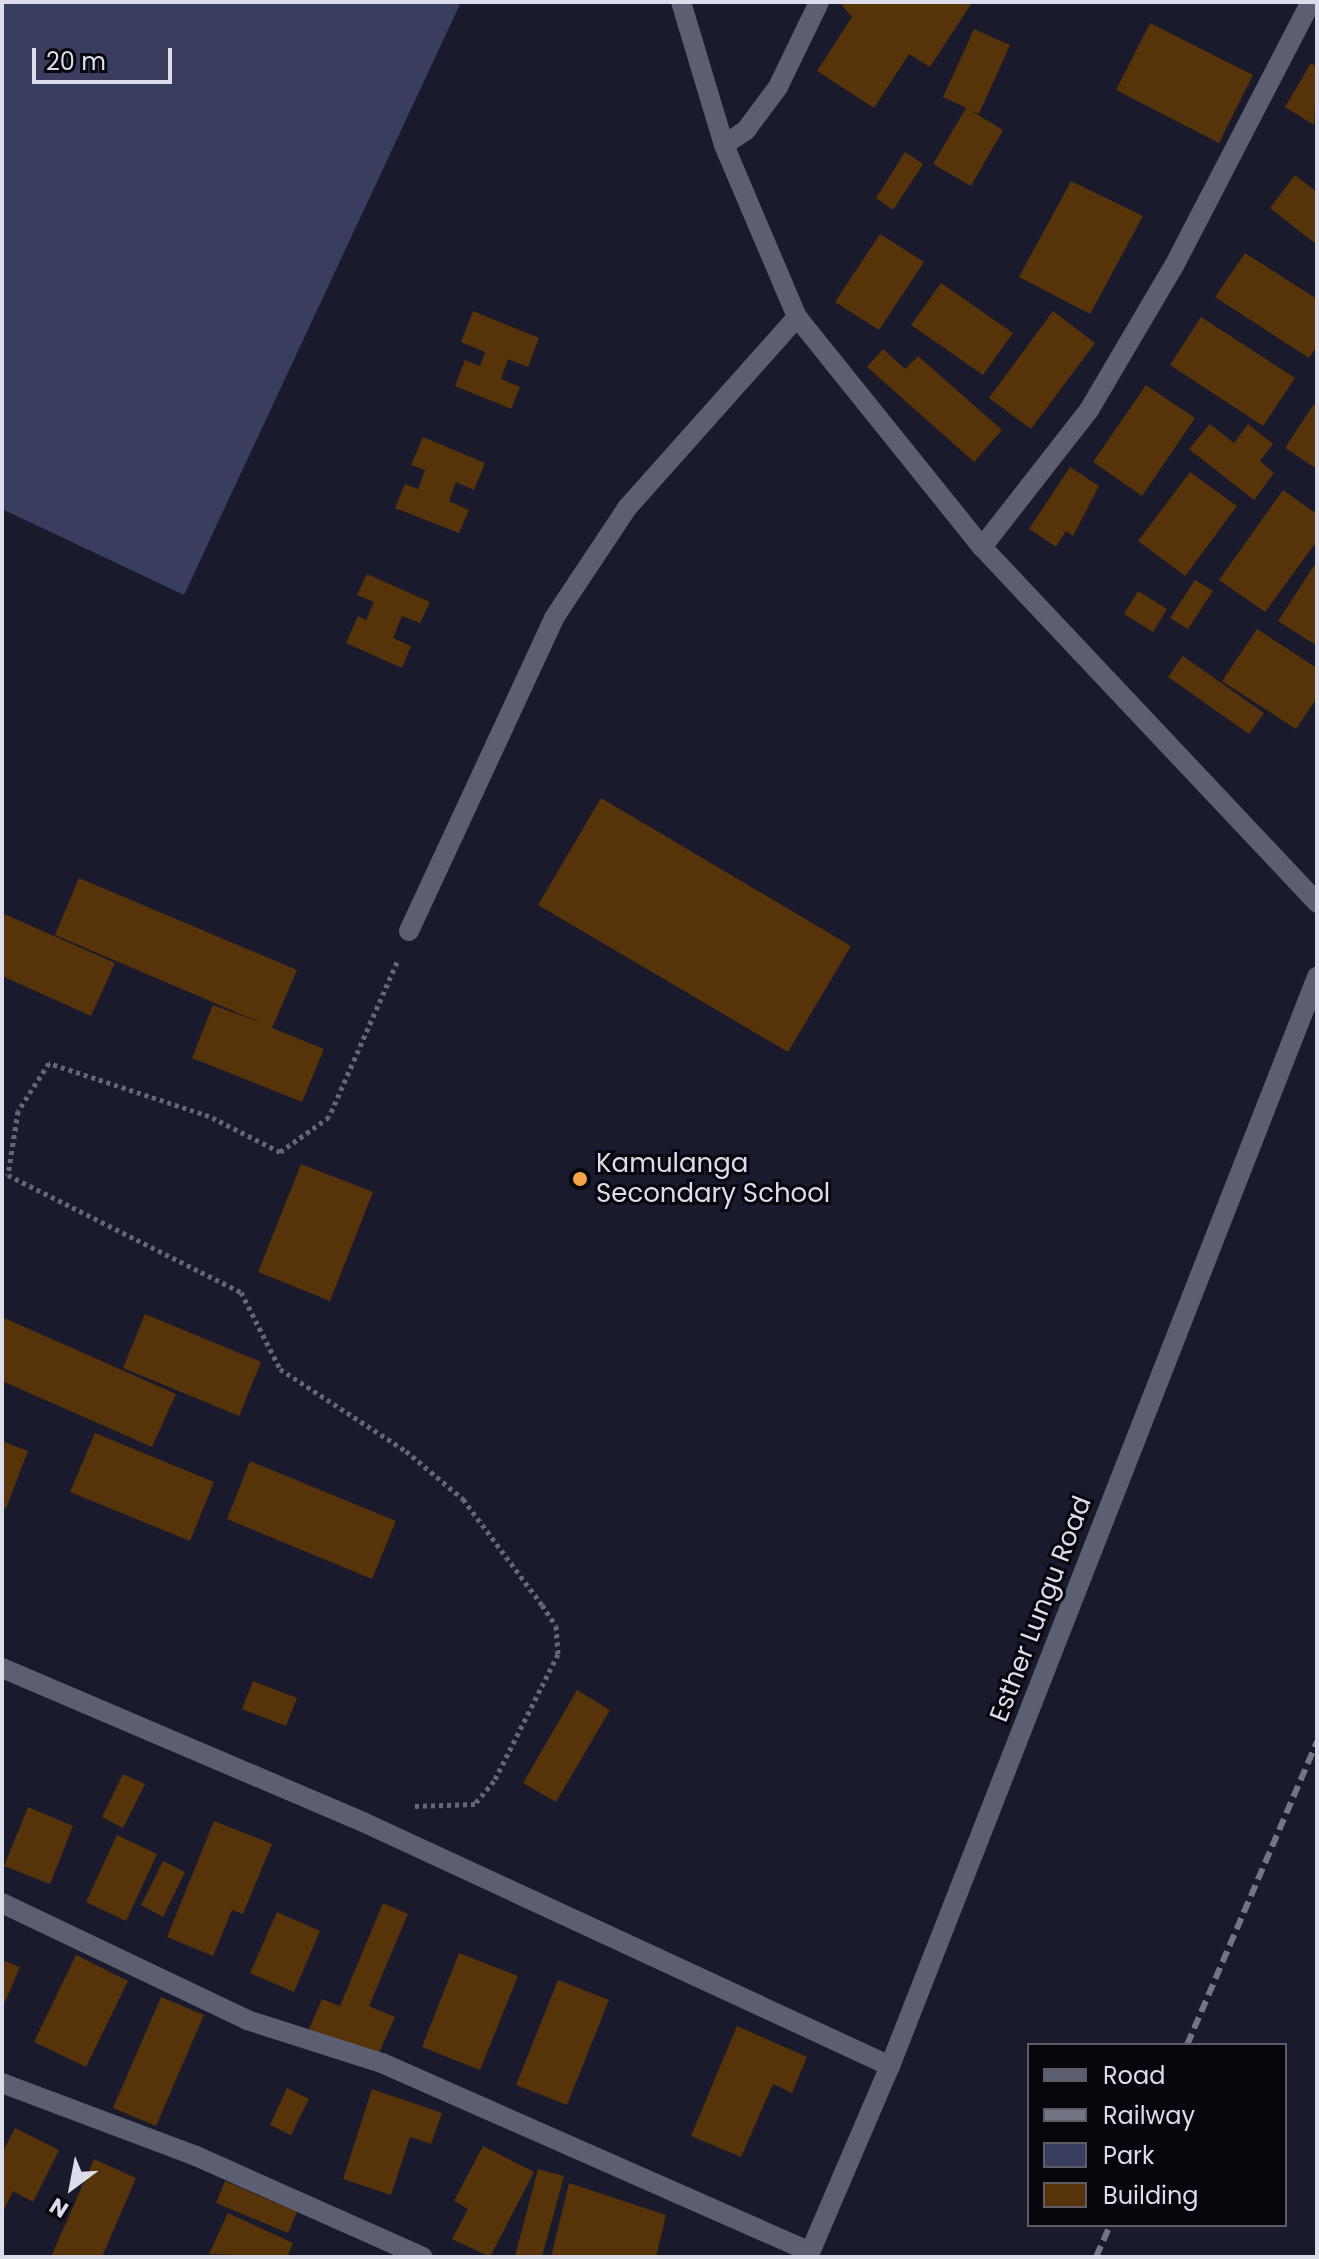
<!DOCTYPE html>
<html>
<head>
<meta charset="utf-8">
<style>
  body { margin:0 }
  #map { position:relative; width:1319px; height:2259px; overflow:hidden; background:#191a2b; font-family:Poppins,sans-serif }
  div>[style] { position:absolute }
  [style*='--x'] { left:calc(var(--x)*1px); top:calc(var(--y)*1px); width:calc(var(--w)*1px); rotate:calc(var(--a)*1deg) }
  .green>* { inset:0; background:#3b3d5f }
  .building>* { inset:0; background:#563309 }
  .path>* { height:5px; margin-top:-2.5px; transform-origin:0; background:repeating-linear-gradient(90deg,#666776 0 4px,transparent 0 8px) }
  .service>* { height:20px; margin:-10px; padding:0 10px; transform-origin:10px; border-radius:10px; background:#5c5e72 }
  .minor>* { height:20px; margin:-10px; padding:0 10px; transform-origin:10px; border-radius:10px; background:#5c5e72 }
  .tertiary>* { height:20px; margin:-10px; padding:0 10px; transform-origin:10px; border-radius:10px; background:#5c5e72 }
  .rail>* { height:6px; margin-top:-3px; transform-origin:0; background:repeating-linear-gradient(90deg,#737484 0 12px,transparent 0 18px) }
  .dots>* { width:22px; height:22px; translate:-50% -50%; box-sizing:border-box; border:4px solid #06060d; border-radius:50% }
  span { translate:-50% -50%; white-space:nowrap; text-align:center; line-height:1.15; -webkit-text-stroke:6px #06060d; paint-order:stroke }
  .poi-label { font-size:26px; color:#dcddea }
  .left { translate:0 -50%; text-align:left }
  .street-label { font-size:26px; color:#dcddea }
  .frame { position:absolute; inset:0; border:4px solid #dcddea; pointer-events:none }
  .legend { position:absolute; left:1027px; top:2043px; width:260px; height:184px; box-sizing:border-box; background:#06060d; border:2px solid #5c5c65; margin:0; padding:10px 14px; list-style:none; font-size:24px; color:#dcddea }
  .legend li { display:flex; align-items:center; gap:16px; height:40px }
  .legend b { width:40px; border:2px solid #5c5c65 }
  .north { position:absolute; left:32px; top:2147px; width:80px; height:80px; -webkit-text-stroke:6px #06060d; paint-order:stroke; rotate:212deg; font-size:22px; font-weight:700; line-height:32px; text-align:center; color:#dcddea }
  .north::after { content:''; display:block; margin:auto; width:28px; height:36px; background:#dcddea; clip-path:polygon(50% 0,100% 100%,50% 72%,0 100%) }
  .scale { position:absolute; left:32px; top:48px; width:140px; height:36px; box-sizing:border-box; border:4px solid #dcddea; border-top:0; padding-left:10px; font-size:24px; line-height:28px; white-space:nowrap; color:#dcddea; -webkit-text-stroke:6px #06060d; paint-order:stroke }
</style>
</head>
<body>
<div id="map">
  <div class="green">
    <i style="clip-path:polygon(2px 2px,461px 2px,184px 595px,2px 509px)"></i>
  </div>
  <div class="building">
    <i style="clip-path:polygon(839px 2px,968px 2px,971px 4px,930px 67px,909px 54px,874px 108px,817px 71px,852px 17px)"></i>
    <i style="clip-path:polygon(1150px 23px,1253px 75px,1219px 143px,1116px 90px)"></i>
    <i style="clip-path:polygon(974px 29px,1010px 45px,979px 114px,970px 110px,1003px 130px,971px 186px,933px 164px,966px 108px,943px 97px)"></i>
    <i style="clip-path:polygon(1311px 63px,1317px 67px,1314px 125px,1285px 107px)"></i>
    <i style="clip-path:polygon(905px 152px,923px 164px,893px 210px,876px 198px)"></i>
    <i style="clip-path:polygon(1295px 175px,1317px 192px,1317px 245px,1270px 208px)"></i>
    <i style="clip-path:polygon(1071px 181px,1143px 216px,1090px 314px,1019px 277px)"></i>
    <i style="clip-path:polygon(880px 234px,924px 262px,879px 330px,835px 302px)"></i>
    <i style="clip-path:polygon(1245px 253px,1317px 299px,1317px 346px,1309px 358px,1215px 297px)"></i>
    <i style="clip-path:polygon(941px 283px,1013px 333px,983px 375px,911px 325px)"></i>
    <i style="clip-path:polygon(473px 311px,539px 338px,528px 367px,508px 359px,501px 379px,520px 387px,511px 409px,455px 386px,465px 360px,480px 366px,485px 352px,461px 342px)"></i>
    <i style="clip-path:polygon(1053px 311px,1095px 343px,1031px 429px,989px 398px)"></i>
    <i style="clip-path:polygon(1201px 317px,1295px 378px,1263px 426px,1170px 365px)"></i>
    <i style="clip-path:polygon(883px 349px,905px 369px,918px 356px,1002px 430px,974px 462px,867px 367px)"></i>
    <i style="clip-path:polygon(1146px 385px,1195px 418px,1142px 496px,1093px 462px)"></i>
    <i style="clip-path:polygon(1314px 404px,1317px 406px,1317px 469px,1285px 448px)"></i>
    <i style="clip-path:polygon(1210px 424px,1234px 443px,1248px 424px,1273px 444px,1260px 461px,1274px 473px,1254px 500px,1189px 449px)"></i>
    <i style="clip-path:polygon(423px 437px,485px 463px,474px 490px,456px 482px,449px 501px,469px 510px,459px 533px,395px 508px,405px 484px,418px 489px,425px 470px,411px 465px)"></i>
    <i style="clip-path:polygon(1070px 467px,1099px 486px,1073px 536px,1066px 531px,1056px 547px,1029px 529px)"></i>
    <i style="clip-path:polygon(1190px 472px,1237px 506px,1185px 576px,1138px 541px)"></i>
    <i style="clip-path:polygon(1283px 490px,1317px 514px,1317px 541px,1265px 612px,1219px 580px)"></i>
    <i style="clip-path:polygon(1317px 561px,1317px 646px,1278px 621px)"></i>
    <i style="clip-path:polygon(367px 574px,430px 602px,420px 623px,402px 616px,393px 638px,411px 646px,402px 668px,346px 643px,358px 616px,366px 620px,374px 602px,357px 595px)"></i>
    <i style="clip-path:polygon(1195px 580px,1213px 591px,1188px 629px,1170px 618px)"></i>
    <i style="clip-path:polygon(1138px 591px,1167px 609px,1153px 632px,1124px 614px)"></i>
    <i style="clip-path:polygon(1257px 629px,1317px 668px,1317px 698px,1296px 729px,1222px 681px)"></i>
    <i style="clip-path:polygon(1183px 656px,1264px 713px,1249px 734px,1168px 677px)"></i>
    <i style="clip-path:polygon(601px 798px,851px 946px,788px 1052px,538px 905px)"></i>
    <i style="clip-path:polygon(79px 878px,297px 970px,272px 1028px,324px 1049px,302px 1102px,192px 1058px,213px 1005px,264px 1024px,55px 935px)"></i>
    <i style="clip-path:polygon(2px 913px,115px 963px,91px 1016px,2px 976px)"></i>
    <i style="clip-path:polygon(301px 1164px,373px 1192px,330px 1301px,258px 1272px)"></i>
    <i style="clip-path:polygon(145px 1314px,261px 1362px,239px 1416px,123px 1368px)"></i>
    <i style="clip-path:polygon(2px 1317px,176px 1394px,152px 1447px,2px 1381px)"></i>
    <i style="clip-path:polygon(95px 1433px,214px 1482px,190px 1541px,70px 1492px)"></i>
    <i style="clip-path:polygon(2px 1441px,28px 1451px,6px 1509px,2px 1507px)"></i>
    <i style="clip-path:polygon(250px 1461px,396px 1521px,372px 1579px,227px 1519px)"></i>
    <i style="clip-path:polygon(253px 1681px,297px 1698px,286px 1726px,242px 1709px)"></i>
    <i style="clip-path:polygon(577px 1690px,610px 1710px,556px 1802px,523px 1783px)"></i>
    <i style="clip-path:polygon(123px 1774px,145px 1784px,123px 1828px,102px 1817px)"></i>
    <i style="clip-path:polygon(28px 1807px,73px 1826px,50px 1884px,4px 1866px)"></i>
    <i style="clip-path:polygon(214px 1821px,272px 1844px,243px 1914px,232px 1910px,213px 1956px,167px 1937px)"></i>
    <i style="clip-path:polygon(117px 1835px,157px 1854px,126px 1921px,86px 1902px)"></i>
    <i style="clip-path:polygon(163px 1861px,185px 1872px,163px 1917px,141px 1905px)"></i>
    <i style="clip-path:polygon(383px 1903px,408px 1914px,369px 2006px,395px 2017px,379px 2053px,364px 2053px,309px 2029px,322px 1999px,340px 2006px)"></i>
    <i style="clip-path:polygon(277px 1912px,320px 1931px,294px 1992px,250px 1973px)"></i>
    <i style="clip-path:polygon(459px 1953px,518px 1976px,480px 2070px,422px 2047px)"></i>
    <i style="clip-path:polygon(76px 1955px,128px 1981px,86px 2067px,34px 2042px)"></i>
    <i style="clip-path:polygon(2px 1960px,20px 1967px,2px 2009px)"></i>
    <i style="clip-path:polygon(558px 1980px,609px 2000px,567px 2105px,516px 2085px)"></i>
    <i style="clip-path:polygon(161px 1997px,204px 2015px,156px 2126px,113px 2108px)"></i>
    <i style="clip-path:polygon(737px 2026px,807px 2057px,792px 2093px,773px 2084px,741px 2157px,691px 2136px)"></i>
    <i style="clip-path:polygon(287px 2088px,309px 2099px,291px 2135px,270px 2125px)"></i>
    <i style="clip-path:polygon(372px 2089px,442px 2113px,431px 2144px,410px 2137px,391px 2195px,343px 2179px)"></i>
    <i style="clip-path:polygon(15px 2128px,59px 2150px,33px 2202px,13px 2191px,2px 2214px,2px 2153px)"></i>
    <i style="clip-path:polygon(483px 2146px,534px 2172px,490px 2257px,452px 2239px,468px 2209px,454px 2201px)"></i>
    <i style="clip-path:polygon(94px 2159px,136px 2178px,102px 2257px,51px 2257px)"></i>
    <i style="clip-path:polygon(538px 2169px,564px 2176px,542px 2257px,515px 2256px)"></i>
    <i style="clip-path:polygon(225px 2181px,297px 2212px,288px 2233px,216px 2203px)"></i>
    <i style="clip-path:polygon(569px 2183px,666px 2215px,656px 2257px,551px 2257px)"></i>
    <i style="clip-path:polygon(228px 2213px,293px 2243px,287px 2257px,209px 2254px)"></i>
  </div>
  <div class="path">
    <i style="--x:397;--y:962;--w:169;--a:113.7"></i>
    <i style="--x:329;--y:1117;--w:60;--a:144.5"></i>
    <i style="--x:280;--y:1152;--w:80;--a:-153.1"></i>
    <i style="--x:209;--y:1116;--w:169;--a:-161.7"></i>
    <i style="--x:49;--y:1063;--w:57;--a:122.9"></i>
    <i style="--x:18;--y:1111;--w:65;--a:98.9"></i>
    <i style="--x:8;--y:1175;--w:261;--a:26.7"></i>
    <i style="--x:241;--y:1292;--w:86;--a:63.1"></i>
    <i style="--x:280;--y:1369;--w:150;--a:33.1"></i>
    <i style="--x:406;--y:1451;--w:75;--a:40.1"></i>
    <i style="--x:463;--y:1499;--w:132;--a:53.3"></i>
    <i style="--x:542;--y:1605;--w:25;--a:56"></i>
    <i style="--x:556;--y:1626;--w:28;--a:86"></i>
    <i style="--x:558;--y:1654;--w:142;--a:116.7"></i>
    <i style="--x:494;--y:1781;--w:30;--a:130"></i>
    <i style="--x:475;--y:1804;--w:62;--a:178.2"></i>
  </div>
  <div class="service">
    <i style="--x:409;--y:931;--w:345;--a:-65.1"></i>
    <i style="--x:554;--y:618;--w:132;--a:-56.4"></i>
    <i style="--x:627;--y:508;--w:256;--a:-48.3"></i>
  </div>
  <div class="minor">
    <i style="--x:681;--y:2;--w:149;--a:73.3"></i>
    <i style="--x:724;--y:145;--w:187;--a:67"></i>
    <i style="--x:797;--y:317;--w:295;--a:51.2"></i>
    <i style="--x:982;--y:547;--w:489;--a:46.7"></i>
    <i style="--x:724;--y:145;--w:27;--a:-34"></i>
    <i style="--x:746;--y:130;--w:54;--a:-53.3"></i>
    <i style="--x:778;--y:87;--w:94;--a:-64.2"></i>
    <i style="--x:982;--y:547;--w:174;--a:-52"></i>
    <i style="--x:1089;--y:410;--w:169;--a:-59.5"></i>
    <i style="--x:1175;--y:264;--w:295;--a:-62.6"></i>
    <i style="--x:2;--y:1668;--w:392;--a:23.1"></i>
    <i style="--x:363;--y:1822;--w:581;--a:24.84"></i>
    <i style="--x:2;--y:1903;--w:272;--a:25.5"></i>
    <i style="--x:247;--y:2020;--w:142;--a:17.7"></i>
    <i style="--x:382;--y:2063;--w:468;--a:23.8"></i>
    <i style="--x:2;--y:2083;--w:207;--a:20.6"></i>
    <i style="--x:196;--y:2156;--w:248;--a:24"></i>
  </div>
  <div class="tertiary">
    <i style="--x:808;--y:2257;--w:208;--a:-66.8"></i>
    <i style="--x:890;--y:2066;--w:1170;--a:-68.59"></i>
  </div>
  <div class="rail">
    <i style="--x:1187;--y:2045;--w:330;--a:-66.8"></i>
    <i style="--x:1096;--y:2257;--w:35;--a:-66"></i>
  </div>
  <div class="dots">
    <i style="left:580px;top:1179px;background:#f5a246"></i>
  </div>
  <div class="poi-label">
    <span class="left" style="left:596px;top:1179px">Kamulanga<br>Secondary School</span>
  </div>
  <div class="street-label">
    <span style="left:1041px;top:1609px;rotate:-69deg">Esther Lungu Road</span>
  </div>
  <div class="frame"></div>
  <ul class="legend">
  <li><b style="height:10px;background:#5c5e72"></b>Road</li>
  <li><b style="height:10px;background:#737484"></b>Railway</li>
  <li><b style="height:22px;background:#3b3d5f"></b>Park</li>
  <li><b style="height:22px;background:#563309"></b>Building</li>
  </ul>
  <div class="north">N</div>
  <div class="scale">20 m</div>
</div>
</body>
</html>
